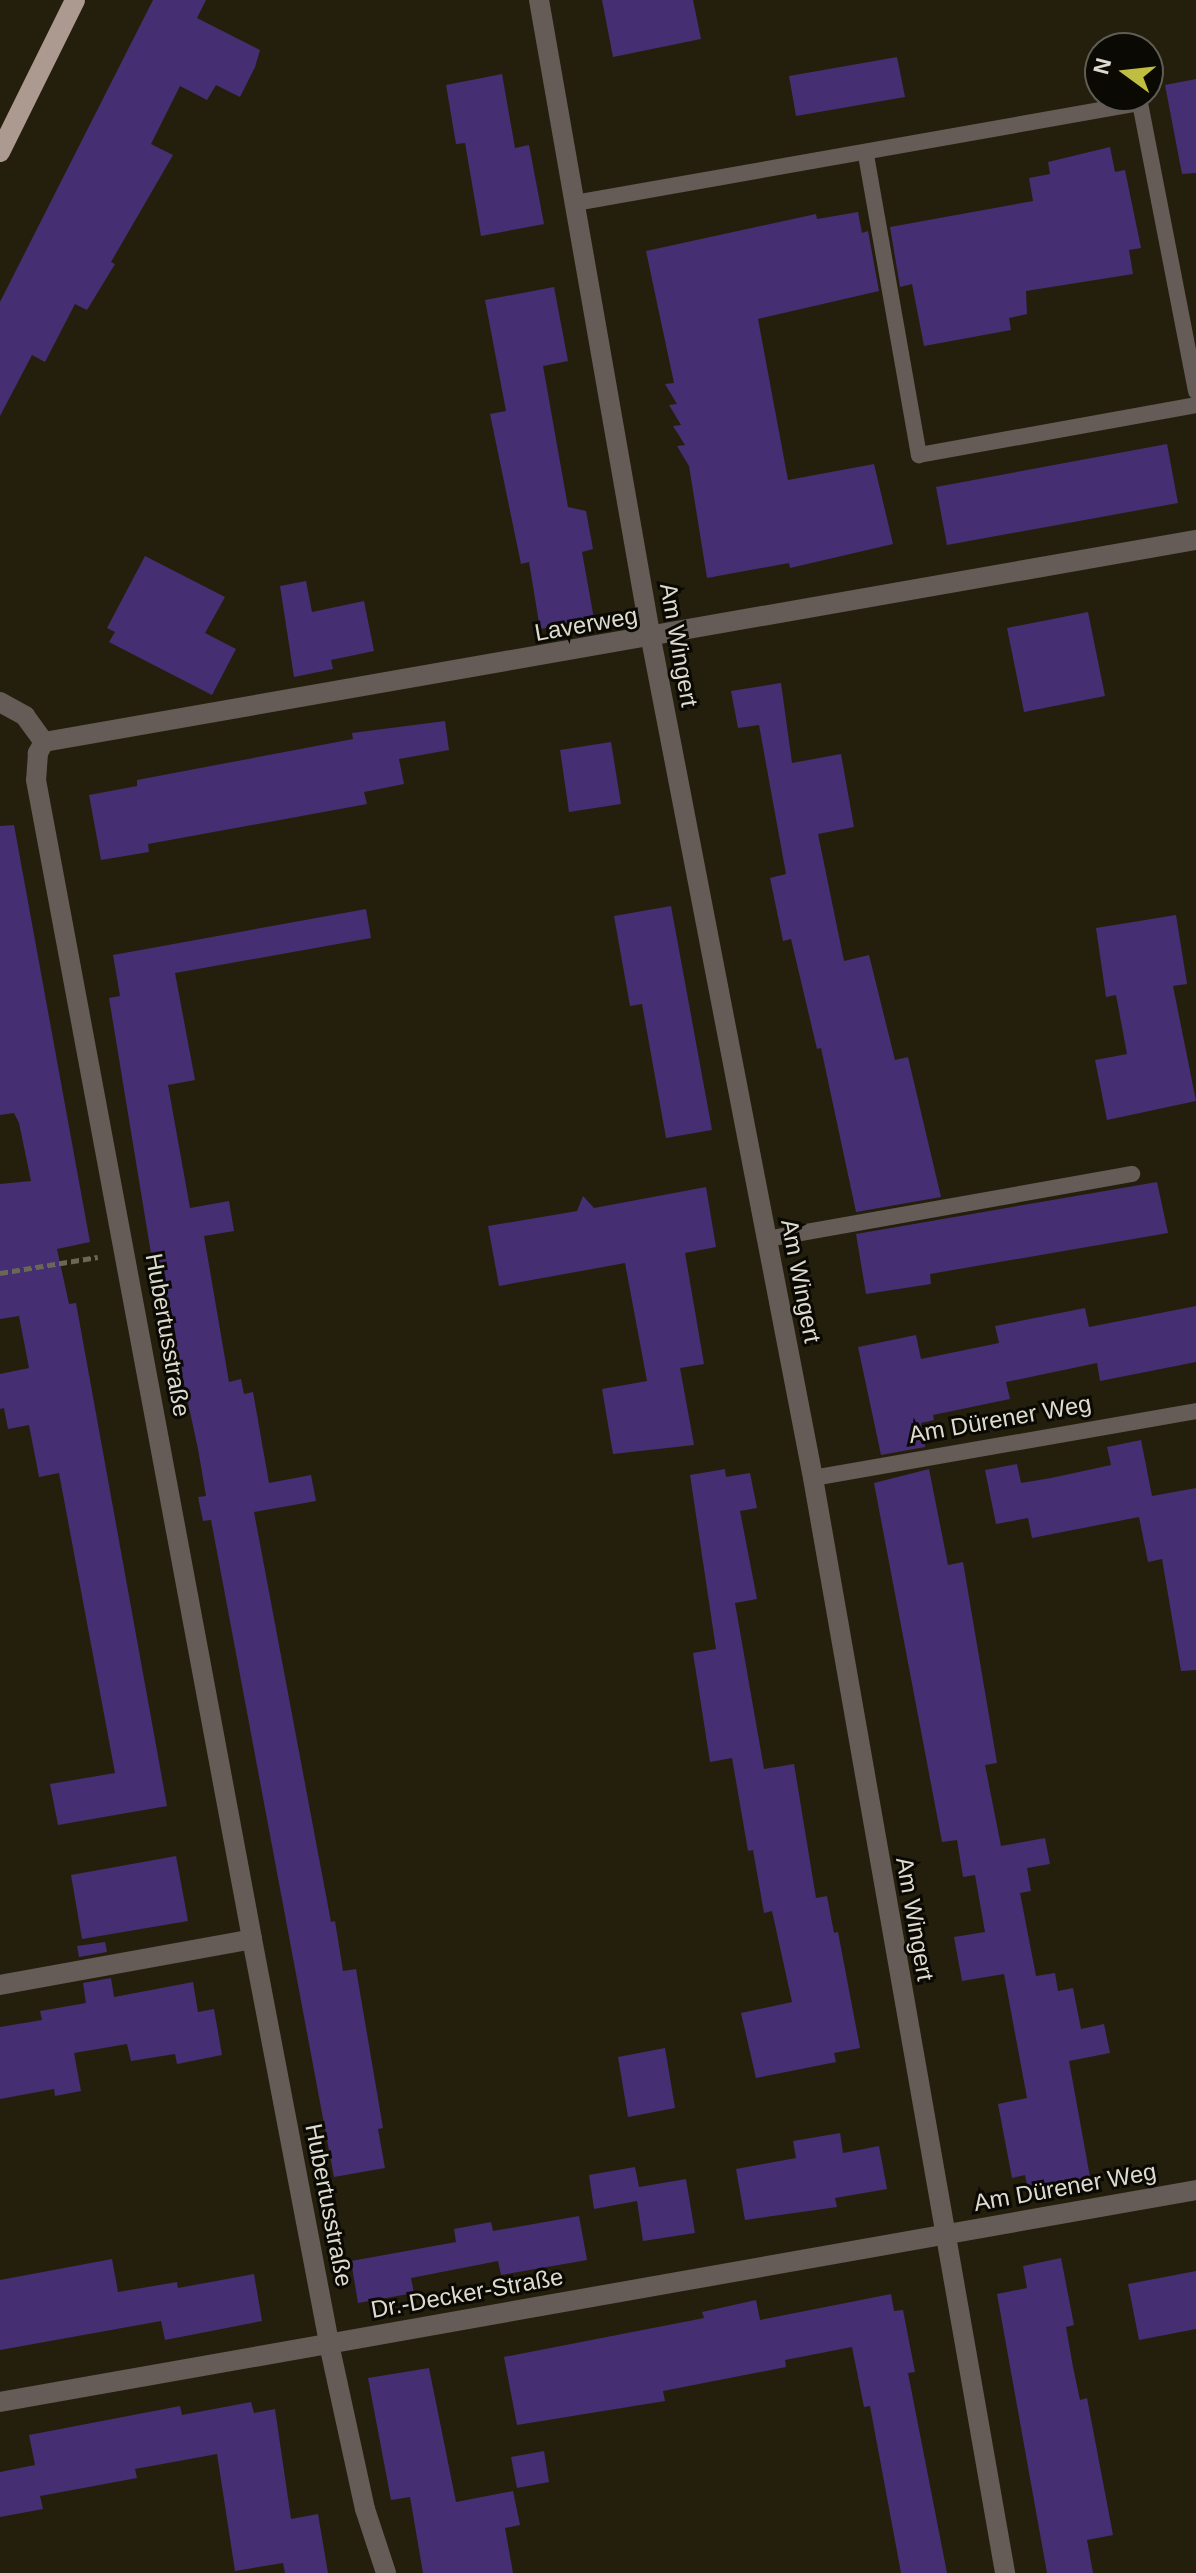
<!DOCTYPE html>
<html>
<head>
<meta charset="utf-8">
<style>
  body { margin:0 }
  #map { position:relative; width:1196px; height:2573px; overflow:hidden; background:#241f0d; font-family:Arial,sans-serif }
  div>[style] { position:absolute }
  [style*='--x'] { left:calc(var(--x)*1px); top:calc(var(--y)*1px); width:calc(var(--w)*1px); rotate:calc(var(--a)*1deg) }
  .building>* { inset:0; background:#452e71 }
  .path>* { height:5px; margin-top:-2.5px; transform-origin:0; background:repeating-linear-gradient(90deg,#6b6757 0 8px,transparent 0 12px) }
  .lane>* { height:16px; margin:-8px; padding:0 8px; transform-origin:8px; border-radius:8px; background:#655c57 }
  .street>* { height:20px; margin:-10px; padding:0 10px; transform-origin:10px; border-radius:10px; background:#655c57 }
  .primary>* { height:20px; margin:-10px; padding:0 10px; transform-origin:10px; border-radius:10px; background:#ac9990 }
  span { translate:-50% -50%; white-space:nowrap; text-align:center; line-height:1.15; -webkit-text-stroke:6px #0b0903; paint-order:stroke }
  .street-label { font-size:24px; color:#dddbcf }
  .north { position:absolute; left:1084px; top:32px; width:80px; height:80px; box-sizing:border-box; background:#0b0903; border:2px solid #5f5d55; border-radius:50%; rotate:285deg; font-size:22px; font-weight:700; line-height:32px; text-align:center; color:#dddbcf }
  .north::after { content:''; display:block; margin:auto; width:28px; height:36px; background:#bfbe41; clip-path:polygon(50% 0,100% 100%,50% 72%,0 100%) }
</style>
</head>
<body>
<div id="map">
  <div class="building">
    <i style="clip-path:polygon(153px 0,206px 0,197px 18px,260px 50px,255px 67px,240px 97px,216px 85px,207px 100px,180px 86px,151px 144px,173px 155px,111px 262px,115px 264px,87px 310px,75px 304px,45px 362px,32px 355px,0 416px,0 302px)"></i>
    <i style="clip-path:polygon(602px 0,693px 0,701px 39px,613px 57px)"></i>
    <i style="clip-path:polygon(897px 57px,905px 97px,796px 116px,789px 76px)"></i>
    <i style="clip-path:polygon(502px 74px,515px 148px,529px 145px,544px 224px,481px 236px,465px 143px,456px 144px,446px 85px)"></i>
    <i style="clip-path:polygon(1196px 79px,1196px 173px,1182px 174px,1165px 85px)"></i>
    <i style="clip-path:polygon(1110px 147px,1115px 172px,1125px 170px,1141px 248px,1129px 250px,1133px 274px,1026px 291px,1027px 314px,1009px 318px,1011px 330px,924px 346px,912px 284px,900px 287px,890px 227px,1033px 201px,1029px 178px,1050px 174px,1048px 162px)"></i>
    <i style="clip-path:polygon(858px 212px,862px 233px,868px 231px,879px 291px,758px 319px,788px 480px,874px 464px,893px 544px,790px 568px,789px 563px,707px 578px,689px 466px,677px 446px,685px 445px,673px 426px,681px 425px,669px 405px,677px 404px,665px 384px,674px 383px,646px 251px,816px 214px,817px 219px)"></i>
    <i style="clip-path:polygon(554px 287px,568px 361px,543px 366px,568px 507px,586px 511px,593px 549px,582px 552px,594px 619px,540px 629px,529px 562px,521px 564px,490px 414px,506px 411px,485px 300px)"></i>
    <i style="clip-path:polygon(1167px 444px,1178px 503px,947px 545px,936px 487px)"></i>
    <i style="clip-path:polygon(145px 556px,225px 597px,205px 633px,236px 649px,212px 695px,109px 642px,115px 632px,107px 628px)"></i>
    <i style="clip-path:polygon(306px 581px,312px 612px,364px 601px,374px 651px,331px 660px,333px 669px,294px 677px,280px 586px)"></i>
    <i style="clip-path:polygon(1088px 612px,1105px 696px,1024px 712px,1007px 628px)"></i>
    <i style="clip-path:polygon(781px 683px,792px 763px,841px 754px,854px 827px,818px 834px,844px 961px,869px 955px,895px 1060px,908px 1057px,941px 1197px,856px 1212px,821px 1048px,817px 1049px,791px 939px,783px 941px,770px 878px,786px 874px,759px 725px,738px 728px,731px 691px)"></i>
    <i style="clip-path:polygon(445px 721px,449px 750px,399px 759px,404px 784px,364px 792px,367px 804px,148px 844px,149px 852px,101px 860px,89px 795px,137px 786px,137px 780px,353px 739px,352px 733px)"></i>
    <i style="clip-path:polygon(611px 742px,621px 804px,569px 812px,560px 750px)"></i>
    <i style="clip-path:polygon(14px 825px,90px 1242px,57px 1249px,69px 1304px,76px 1303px,167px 1806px,58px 1825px,50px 1784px,115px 1773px,59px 1473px,39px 1477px,29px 1425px,8px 1429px,4px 1408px,0 1409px,0 1374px,29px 1368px,19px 1316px,0 1319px,0 1184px,31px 1181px,19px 1123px,14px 1113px,0 1115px,0 826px)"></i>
    <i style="clip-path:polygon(671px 906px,712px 1130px,666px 1138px,642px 1004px,630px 1006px,614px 916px)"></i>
    <i style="clip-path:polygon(366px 909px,371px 938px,175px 973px,195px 1080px,168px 1085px,190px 1208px,229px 1201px,234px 1231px,204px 1236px,229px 1382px,241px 1379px,244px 1394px,253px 1392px,269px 1483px,311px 1475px,316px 1501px,254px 1512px,331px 1922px,335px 1921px,343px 1971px,356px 1969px,383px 2128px,378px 2129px,385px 2168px,334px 2177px,211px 1520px,203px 1521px,198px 1497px,206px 1496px,198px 1449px,179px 1361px,169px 1363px,109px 998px,120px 996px,113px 955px)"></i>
    <i style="clip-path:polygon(1176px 915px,1187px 984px,1173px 986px,1196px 1101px,1107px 1120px,1095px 1060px,1127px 1054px,1116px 995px,1106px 997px,1096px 928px)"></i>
    <i style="clip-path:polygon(1157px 1182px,1168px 1233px,930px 1274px,931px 1284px,866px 1294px,856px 1234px)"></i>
    <i style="clip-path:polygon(706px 1187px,716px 1247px,685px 1253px,704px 1364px,680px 1368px,694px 1445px,613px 1454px,602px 1389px,647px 1381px,625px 1263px,499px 1286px,488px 1226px,577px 1211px,583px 1196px,594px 1208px)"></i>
    <i style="clip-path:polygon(1196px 1306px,1196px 1362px,1100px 1381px,1097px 1363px,1006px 1382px,1010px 1399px,933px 1415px,934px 1420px,921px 1423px,925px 1447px,881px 1455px,858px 1347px,916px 1335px,921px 1359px,999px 1343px,995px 1326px,1085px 1308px,1089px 1327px)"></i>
    <i style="clip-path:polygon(1141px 1440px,1152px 1496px,1196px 1488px,1196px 1670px,1181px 1671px,1162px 1559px,1148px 1562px,1139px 1517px,1032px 1538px,1028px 1518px,996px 1524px,985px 1470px,1017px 1464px,1021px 1483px,1051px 1478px,1111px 1465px,1107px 1447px)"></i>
    <i style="clip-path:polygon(725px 1469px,726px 1477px,750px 1473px,757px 1508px,740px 1511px,757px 1599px,735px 1603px,764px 1769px,794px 1764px,816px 1898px,827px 1896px,834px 1933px,838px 1932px,860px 2048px,834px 2053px,836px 2062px,756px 2078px,741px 2013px,792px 2002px,772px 1911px,764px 1913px,753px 1850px,748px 1851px,732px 1758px,710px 1762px,693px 1653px,716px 1649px,690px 1475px)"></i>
    <i style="clip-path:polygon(929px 1469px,948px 1565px,963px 1562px,997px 1763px,985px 1765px,1001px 1846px,1045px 1838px,1050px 1864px,1027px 1868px,1031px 1891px,1020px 1893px,1036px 1976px,1055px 1973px,1058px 1991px,1073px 1988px,1081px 2029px,1104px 2024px,1110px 2053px,1069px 2061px,1092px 2188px,1030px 2200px,1025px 2175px,1012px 2178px,998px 2104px,1027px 2098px,1004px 1974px,962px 1981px,954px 1937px,985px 1932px,975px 1875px,963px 1877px,957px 1840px,942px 1842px,874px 1483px)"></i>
    <i style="clip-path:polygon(176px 1856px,188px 1921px,82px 1939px,71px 1875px)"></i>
    <i style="clip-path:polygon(105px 1942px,107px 1952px,79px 1957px,77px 1946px)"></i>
    <i style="clip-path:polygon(111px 1978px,114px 1997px,193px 1982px,198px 2012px,214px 2009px,222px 2055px,177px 2064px,175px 2054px,131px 2061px,127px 2044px,74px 2053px,81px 2091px,55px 2096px,54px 2089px,0 2099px,0 2027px,42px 2020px,40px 2011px,86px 2003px,83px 1983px)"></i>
    <i style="clip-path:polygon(665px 2048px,675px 2108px,628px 2117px,618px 2057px)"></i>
    <i style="clip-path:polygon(840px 2133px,843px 2153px,879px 2146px,887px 2189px,835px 2198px,837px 2207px,745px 2220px,736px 2169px,796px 2158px,793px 2141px)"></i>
    <i style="clip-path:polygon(635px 2167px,639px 2187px,686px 2179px,695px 2233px,643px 2241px,637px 2201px,594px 2209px,589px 2175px)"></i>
    <i style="clip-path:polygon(579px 2216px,587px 2260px,501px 2275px,498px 2261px,411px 2278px,414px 2293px,358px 2303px,351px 2261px,456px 2242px,454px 2229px,491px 2222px,493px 2231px)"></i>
    <i style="clip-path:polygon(1061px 2258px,1074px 2325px,1066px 2327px,1073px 2367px,1080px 2400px,1087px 2398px,1113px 2535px,1087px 2540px,1093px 2573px,1047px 2573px,997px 2294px,1027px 2288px,1023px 2266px)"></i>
    <i style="clip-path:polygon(112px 2259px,118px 2292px,177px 2282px,178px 2288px,254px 2274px,262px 2321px,165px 2340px,161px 2321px,0 2350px,0 2280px)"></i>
    <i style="clip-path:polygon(1196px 2271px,1196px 2329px,1139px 2340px,1128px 2284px)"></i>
    <i style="clip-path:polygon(891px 2294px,894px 2311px,903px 2310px,915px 2372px,908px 2373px,947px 2573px,901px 2573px,870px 2406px,864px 2407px,852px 2347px,785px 2360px,786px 2367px,663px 2391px,665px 2401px,517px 2425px,504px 2357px,704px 2318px,702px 2312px,756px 2300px,760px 2320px)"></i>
    <i style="clip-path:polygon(429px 2368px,456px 2502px,513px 2491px,520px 2525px,505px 2528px,513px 2573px,423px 2573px,410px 2497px,391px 2500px,368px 2378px)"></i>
    <i style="clip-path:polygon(251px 2402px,254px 2413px,275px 2409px,291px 2519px,318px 2514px,328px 2573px,285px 2573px,283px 2563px,235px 2571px,217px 2454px,135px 2469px,137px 2478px,40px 2496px,43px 2509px,0 2517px,0 2472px,35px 2465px,29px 2435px,180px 2406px,182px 2415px)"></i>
    <i style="clip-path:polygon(544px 2451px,549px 2482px,517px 2488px,511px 2457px)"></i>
  </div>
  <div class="path">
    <i style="--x:0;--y:1273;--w:99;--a:-9.3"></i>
  </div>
  <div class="lane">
    <i style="--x:866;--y:155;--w:305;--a:80"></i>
    <i style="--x:919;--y:455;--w:281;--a:-10.2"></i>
    <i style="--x:575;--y:203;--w:574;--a:-10.04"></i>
    <i style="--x:1140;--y:103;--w:294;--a:79"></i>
    <i style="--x:767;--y:1239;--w:371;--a:-10.1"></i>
    <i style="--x:813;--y:1478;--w:389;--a:-9.9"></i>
  </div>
  <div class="street">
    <i style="--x:539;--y:0;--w:649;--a:80.06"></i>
    <i style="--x:651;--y:639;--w:854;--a:79.07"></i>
    <i style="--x:813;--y:1478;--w:1112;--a:80.05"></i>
    <i style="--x:0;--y:702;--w:29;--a:29"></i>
    <i style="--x:25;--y:716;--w:32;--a:54"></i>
    <i style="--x:44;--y:742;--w:1170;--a:-9.95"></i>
    <i style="--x:44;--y:742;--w:13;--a:119"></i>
    <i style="--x:38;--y:753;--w:27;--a:94"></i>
    <i style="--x:36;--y:780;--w:1179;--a:79.44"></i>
    <i style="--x:252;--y:1939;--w:412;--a:79.2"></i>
    <i style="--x:329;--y:2344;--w:169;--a:77.7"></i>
    <i style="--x:365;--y:2509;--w:67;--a:71.8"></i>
    <i style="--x:0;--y:1985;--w:256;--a:-10.3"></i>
    <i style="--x:0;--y:2402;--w:1215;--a:-10.05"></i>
  </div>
  <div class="primary">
    <i style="--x:0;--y:152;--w:169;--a:-63.7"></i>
  </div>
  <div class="street-label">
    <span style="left:586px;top:624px;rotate:-10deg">Laverweg</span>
    <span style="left:679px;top:645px;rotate:80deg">Am Wingert</span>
    <span style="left:801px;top:1281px;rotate:79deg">Am Wingert</span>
    <span style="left:168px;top:1335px;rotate:80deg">Hubertusstraße</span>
    <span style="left:1000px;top:1419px;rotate:-10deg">Am Dürener Weg</span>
    <span style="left:915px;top:1919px;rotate:80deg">Am Wingert</span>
    <span style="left:1065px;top:2187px;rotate:-10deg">Am Dürener Weg</span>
    <span style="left:329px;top:2205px;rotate:79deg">Hubertusstraße</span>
    <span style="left:467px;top:2293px;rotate:-10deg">Dr.-Decker-Straße</span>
  </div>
  <div class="north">N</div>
</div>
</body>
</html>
